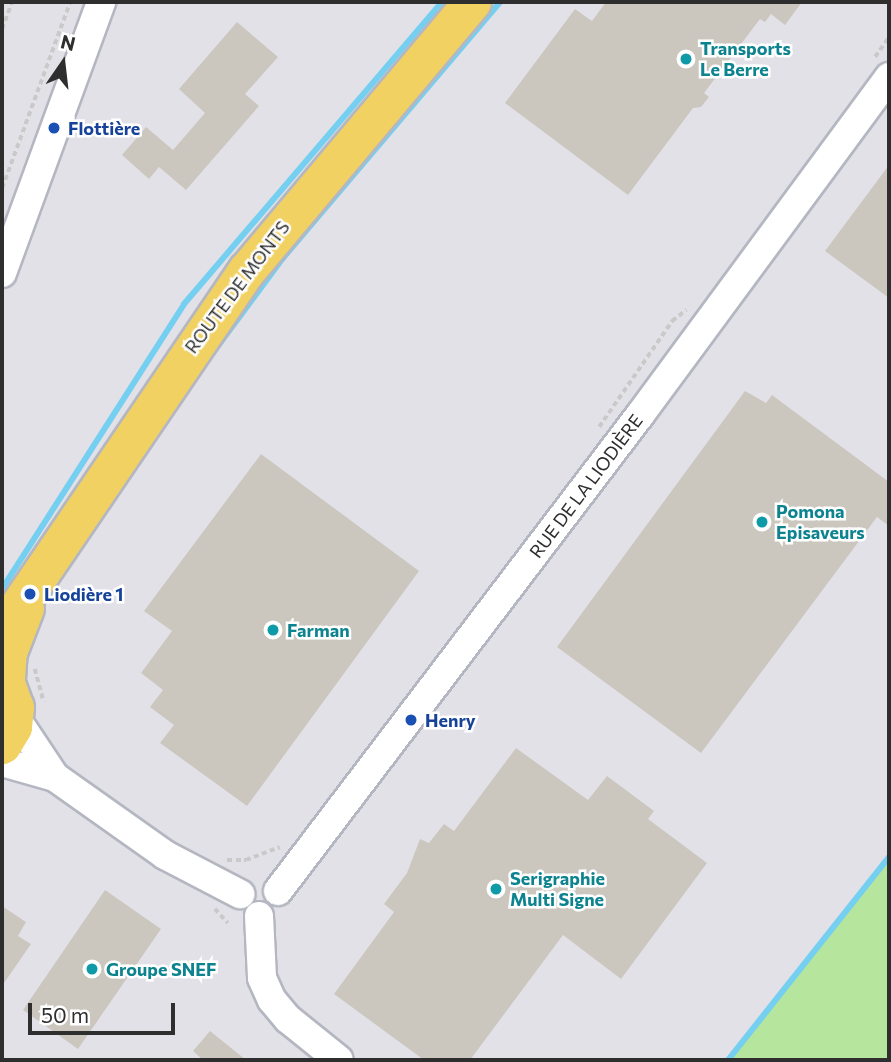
<!DOCTYPE html>
<html>
<head>
<meta charset="utf-8">
<style>
  body { margin:0 }
  #map { position:relative; width:891px; height:1062px; overflow:hidden; background:#efe9e1; font-family:Commissioner,sans-serif }
  div>[style] { position:absolute }
  [style*='--x'] { left:calc(var(--x)*1px); top:calc(var(--y)*1px); width:calc(var(--w)*1px); rotate:calc(var(--a)*1deg) }
  .industrial>* { inset:0; background:#e3e1e8 }
  .green>* { inset:0; background:#b6e59e }
  .stream>* { height:6px; margin:-3px; padding:0 3px; transform-origin:3px; border-radius:3px; background:#75cff0 }
  .building>* { inset:0; background:#cbc7bf }
  .path>* { height:3.5px; margin-top:-1.75px; transform-origin:0; background:repeating-linear-gradient(90deg,#c9c9c9 0 5px,transparent 0 8.5px) }
  .roads { filter:drop-shadow(2px 0 #b4b7c1) drop-shadow(-2px 0 #b4b7c1) drop-shadow(0 2px #b4b7c1) drop-shadow(0 -2px #b4b7c1) }
  .minor>* { height:28px; margin:-14px; padding:0 14px; transform-origin:14px; border-radius:14px; background:#fff }
  .major>* { height:37px; margin:-18.5px; padding:0 18.5px; transform-origin:18.5px; border-radius:18.5px; background:#f2d163 }
  .dots>* { width:19px; height:19px; translate:-50% -50%; box-sizing:border-box; border:4px solid #fff; border-radius:50% }
  span { translate:-50% -50%; white-space:nowrap; text-align:center; line-height:1.15; -webkit-text-stroke:5px #fff; paint-order:stroke }
  .culture-label { font-size:18px; color:#0d838f; font-weight:700 }
  .left { translate:0 -50%; text-align:left }
  .transit-label { font-size:18px; color:#164399; font-weight:700 }
  .street-label { font-size:18px; color:#2e2e2e }
  .frame { position:absolute; inset:0; border:4px solid #2e2e2e; pointer-events:none }
  .north { position:absolute; left:28px; top:28px; width:70px; height:70px; -webkit-text-stroke:5px #fff; paint-order:stroke; rotate:14deg; font-size:19px; font-weight:700; line-height:28px; text-align:center; color:#2e2e2e }
  .north::after { content:''; display:block; margin:auto; width:24px; height:32px; background:#2e2e2e; clip-path:polygon(50% 0,100% 100%,50% 72%,0 100%) }
  .scale { position:absolute; left:28px; top:1003px; width:147px; height:32px; box-sizing:border-box; border:4px solid #2e2e2e; border-top:0; padding-left:9px; font-size:21px; line-height:24px; white-space:nowrap; color:#2e2e2e; -webkit-text-stroke:5px #fff; paint-order:stroke }
</style>
</head>
<body>
<div id="map">
  <div class="industrial">
    <i style="clip-path:polygon(2px 2px,889px 2px,889px 857px,728px 1060px,2px 1060px)"></i>
  </div>
  <div class="green">
    <i style="clip-path:polygon(889px 857px,889px 1060px,728px 1060px)"></i>
  </div>
  <div class="stream">
    <i style="--x:209;--y:358;--w:124;--a:-53.5"></i>
    <i style="--x:283;--y:258;--w:336;--a:-49.7"></i>
    <i style="--x:2;--y:589;--w:338;--a:-57.4"></i>
    <i style="--x:184;--y:304;--w:397;--a:-49.5"></i>
    <i style="--x:728;--y:1060;--w:259;--a:-51.6"></i>
  </div>
  <div class="building">
    <i style="clip-path:polygon(606px 2px,802px 2px,785px 25px,771px 14px,765px 22px,760px 19px,704px 93px,709px 97px,701px 107px,693px 108px,628px 195px,505px 103px,575px 9px,592px 21px)"></i>
    <i style="clip-path:polygon(237px 22px,278px 57px,245px 94px,259px 106px,186px 190px,159px 167px,149px 179px,122px 155px,146px 127px,173px 150px,205px 113px,179px 89px)"></i>
    <i style="clip-path:polygon(889px 165px,889px 298px,825px 251px)"></i>
    <i style="clip-path:polygon(745px 391px,766px 403px,772px 395px,889px 482px,889px 526px,877px 517px,701px 753px,557px 647px)"></i>
    <i style="clip-path:polygon(261px 454px,419px 571px,247px 806px,160px 743px,174px 725px,150px 707px,163px 690px,141px 673px,172px 631px,144px 611px)"></i>
    <i style="clip-path:polygon(516px 748px,588px 800px,607px 776px,654px 811px,648px 819px,707px 863px,621px 979px,563px 935px,470px 1060px,424px 1060px,334px 994px,394px 912px,384px 904px,407px 873px,420px 839px,429px 843px,444px 824px,454px 831px)"></i>
    <i style="clip-path:polygon(105px 890px,161px 929px,78px 1049px,23px 1010px)"></i>
    <i style="clip-path:polygon(2px 906px,26px 922px,18px 936px,31px 944px,2px 986px)"></i>
    <i style="clip-path:polygon(210px 1031px,246px 1060px,203px 1060px,193px 1051px)"></i>
  </div>
  <div class="path">
    <i style="--x:2;--y:29;--w:29;--a:-70"></i>
    <i style="--x:875;--y:57;--w:24;--a:-55"></i>
    <i style="--x:2;--y:188;--w:198;--a:-69.9"></i>
    <i style="--x:599;--y:427;--w:129;--a:-55.4"></i>
    <i style="--x:672;--y:321;--w:18;--a:-38"></i>
    <i style="--x:35;--y:669;--w:34;--a:75"></i>
    <i style="--x:227;--y:860;--w:19;--a:0"></i>
    <i style="--x:246;--y:860;--w:36;--a:-21"></i>
    <i style="--x:215;--y:909;--w:19;--a:47"></i>
  </div>
  <div class="roads">
    <div class="minor">
      <i style="--x:2;--y:273;--w:289;--a:-69.9"></i>
      <i style="--x:15;--y:717;--w:72;--a:56.3"></i>
      <i style="--x:2;--y:762;--w:55;--a:15.8"></i>
      <i style="--x:55;--y:777;--w:135;--a:35.3"></i>
      <i style="--x:165;--y:855;--w:85;--a:27.5"></i>
      <i style="--x:278;--y:891;--w:598;--a:-52.75"></i>
      <i style="--x:640;--y:415;--w:420;--a:-53.6"></i>
      <i style="--x:259;--y:916;--w:62;--a:87.2"></i>
      <i style="--x:262;--y:978;--w:24;--a:66"></i>
      <i style="--x:272;--y:1000;--w:25;--a:50"></i>
      <i style="--x:288;--y:1019;--w:65;--a:38.8"></i>
    </div>
    <div class="major">
      <i style="--x:2;--y:630;--w:435;--a:-55.8"></i>
      <i style="--x:247;--y:270;--w:350;--a:-50"></i>
      <i style="--x:2;--y:672;--w:37;--a:70"></i>
      <i style="--x:15;--y:707;--w:20;--a:96"></i>
      <i style="--x:13;--y:727;--w:21;--a:121"></i>
      <i style="--x:6;--y:678;--w:26;--a:-86"></i>
      <i style="--x:8;--y:652;--w:47;--a:-68.9"></i>
    </div>
  </div>
  <div class="dots">
    <i style="left:686px;top:59px;background:#0f9aa8"></i>
    <i style="left:54px;top:128px;background:#1a4fb4"></i>
    <i style="left:762px;top:522px;background:#0f9aa8"></i>
    <i style="left:30px;top:594px;background:#1a4fb4"></i>
    <i style="left:273px;top:630px;background:#0f9aa8"></i>
    <i style="left:411px;top:720px;background:#1a4fb4"></i>
    <i style="left:496px;top:889px;background:#0f9aa8"></i>
    <i style="left:92px;top:969px;background:#0f9aa8"></i>
  </div>
  <div class="culture-label">
    <span class="left" style="left:700px;top:59px">Transports<br>Le Berre</span>
    <span class="left" style="left:776px;top:522px">Pomona<br>Episaveurs</span>
    <span class="left" style="left:287px;top:630px">Farman</span>
    <span class="left" style="left:510px;top:889px">Serigraphie<br>Multi Signe</span>
    <span class="left" style="left:106px;top:969px">Groupe SNEF</span>
  </div>
  <div class="transit-label">
    <span class="left" style="left:68px;top:128px">Flottière</span>
    <span class="left" style="left:44px;top:594px">Liodière 1</span>
    <span class="left" style="left:425px;top:720px">Henry</span>
  </div>
  <div class="street-label">
    <span style="left:237px;top:287px;rotate:-53deg">ROUTE DE MONTS</span>
    <span style="left:586px;top:486px;rotate:-53deg">RUE DE LA LIODIÈRE</span>
  </div>
  <div class="frame"></div>
  <div class="north">N</div>
  <div class="scale">50 m</div>
</div>
</body>
</html>
